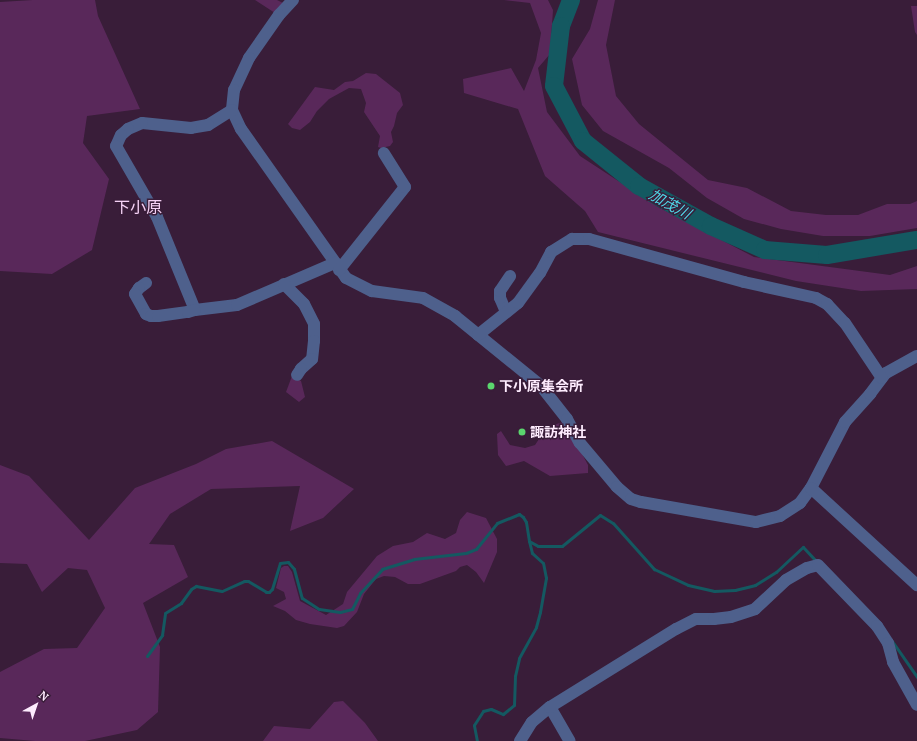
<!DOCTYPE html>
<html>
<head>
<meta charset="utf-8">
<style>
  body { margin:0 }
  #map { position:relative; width:917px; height:741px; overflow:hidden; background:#391d39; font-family:"PT Serif","Noto Sans JP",serif }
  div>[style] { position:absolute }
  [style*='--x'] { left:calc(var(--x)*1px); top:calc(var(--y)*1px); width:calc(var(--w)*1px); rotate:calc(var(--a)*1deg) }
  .green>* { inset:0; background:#59285a }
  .stream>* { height:3px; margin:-1.5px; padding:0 1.5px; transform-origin:1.5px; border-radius:1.5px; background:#145961 }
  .river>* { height:18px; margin:-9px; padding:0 9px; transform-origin:9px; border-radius:9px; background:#145961 }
  .minor>* { height:12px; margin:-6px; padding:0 6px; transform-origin:6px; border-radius:6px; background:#4e608c }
  .dots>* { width:11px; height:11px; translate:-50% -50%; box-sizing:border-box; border:2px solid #391d39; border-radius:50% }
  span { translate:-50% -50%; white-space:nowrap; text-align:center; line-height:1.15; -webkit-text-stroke:3px #391d39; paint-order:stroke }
  .poi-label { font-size:14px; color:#feecfe; font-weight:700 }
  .left { translate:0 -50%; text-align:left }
  .water-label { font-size:15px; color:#4fd7e7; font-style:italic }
  .quarter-label { font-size:16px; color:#f5d1f5 }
  .north { position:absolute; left:16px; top:685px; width:40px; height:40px; -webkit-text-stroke:3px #391d39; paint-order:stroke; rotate:40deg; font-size:11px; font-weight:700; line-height:16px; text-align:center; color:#feecfe }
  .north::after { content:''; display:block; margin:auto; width:14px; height:18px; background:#feecfe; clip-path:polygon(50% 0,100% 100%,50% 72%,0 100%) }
</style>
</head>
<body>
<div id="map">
  <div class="green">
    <i style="clip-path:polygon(33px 0,95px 0,98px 16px,140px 109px,87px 116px,83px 143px,109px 179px,92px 250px,52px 274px,0 271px,0 2px)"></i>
    <i style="clip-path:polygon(255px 0,277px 0,283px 3px,275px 13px)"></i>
    <i style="clip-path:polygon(504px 0,548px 0,553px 10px,550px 54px,538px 68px,547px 112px,580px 156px,658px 207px,754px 257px,890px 275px,917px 266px,917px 289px,861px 291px,796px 281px,598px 232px,585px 211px,545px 176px,518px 109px,464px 93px,463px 79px,511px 68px,524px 91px,536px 60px,541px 33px,530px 3px)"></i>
    <i style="clip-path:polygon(598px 0,615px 0,606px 45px,616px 96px,639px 124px,708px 180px,747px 188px,791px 211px,826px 215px,858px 215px,887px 204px,910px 204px,917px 201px,917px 228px,870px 236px,823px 236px,781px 229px,744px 219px,707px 198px,669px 168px,603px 131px,582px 105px,572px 59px,590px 29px)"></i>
    <i style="clip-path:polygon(911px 6px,917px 6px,917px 35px,915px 32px)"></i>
    <i style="clip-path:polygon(366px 73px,376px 74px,400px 93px,403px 105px,397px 113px,394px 126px,391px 132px,393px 142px,390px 146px,381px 148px,378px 147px,380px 136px,364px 112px,366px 103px,361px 89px,349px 88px,329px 99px,317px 111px,310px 122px,300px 130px,292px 128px,288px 124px,315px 87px,334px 90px,345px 82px,353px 81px)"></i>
    <i style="clip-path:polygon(292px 376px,301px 381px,305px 397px,299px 402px,286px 392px)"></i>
    <i style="clip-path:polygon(565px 422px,588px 465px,588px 473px,550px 476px,524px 461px,506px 466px,498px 455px,497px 434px,501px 431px,510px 445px,525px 448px,535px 445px,539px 439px,540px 434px,548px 428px,559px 423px)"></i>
    <i style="clip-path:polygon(272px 441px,354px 489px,323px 518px,290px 531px,300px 486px,211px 489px,170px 514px,149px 544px,174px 545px,188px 577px,143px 603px,160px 647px,158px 712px,137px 730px,85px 741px,35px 741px,0 738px,0 672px,44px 649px,77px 648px,105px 608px,87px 570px,68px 568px,42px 592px,27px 564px,0 563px,0 465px,29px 476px,89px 540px,135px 488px,196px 464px,226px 449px)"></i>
    <i style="clip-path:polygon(467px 512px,486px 518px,497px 539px,497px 552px,484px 583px,476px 572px,467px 565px,460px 567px,456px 571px,420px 584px,408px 584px,395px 577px,384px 576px,376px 579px,364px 594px,357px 612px,344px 626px,337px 628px,310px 624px,296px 620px,285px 611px,273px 606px,286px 599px,284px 592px,276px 588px,281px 568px,284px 566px,288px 566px,292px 572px,300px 601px,326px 615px,343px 604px,347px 592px,377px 556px,393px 546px,413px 542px,427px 533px,445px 539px,456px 533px,460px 520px)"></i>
    <i style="clip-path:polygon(343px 701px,365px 723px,378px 741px,263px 741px,274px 726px,310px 729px,334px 702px)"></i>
  </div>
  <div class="stream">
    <i style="--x:892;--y:641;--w:44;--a:55.2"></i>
    <i style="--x:147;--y:656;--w:26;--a:-54"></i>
    <i style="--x:162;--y:635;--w:22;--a:-82"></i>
    <i style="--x:165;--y:613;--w:19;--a:-32"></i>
    <i style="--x:181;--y:603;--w:17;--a:-54"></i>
    <i style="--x:191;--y:589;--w:6;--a:-31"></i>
    <i style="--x:196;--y:586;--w:26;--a:11"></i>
    <i style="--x:222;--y:591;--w:24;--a:-24"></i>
    <i style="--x:244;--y:581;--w:4;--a:0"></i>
    <i style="--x:248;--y:581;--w:21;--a:31"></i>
    <i style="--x:266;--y:592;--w:3;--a:0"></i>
    <i style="--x:269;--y:592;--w:4;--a:-45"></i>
    <i style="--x:272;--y:589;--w:27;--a:-73"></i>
    <i style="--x:280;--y:563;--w:8;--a:-7"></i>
    <i style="--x:288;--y:562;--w:9;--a:49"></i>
    <i style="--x:294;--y:569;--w:30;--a:75"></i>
    <i style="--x:302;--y:598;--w:20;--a:33"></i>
    <i style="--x:319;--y:609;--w:21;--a:8"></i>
    <i style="--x:340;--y:612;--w:12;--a:-14"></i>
    <i style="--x:352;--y:609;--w:18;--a:-63"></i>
    <i style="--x:360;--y:593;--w:33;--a:-47"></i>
    <i style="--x:382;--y:569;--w:34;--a:-17"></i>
    <i style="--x:414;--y:559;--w:52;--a:-6.6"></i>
    <i style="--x:466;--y:553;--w:11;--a:-22"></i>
    <i style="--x:476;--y:549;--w:33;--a:-51"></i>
    <i style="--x:497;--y:523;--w:24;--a:-22"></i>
    <i style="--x:519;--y:514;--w:5;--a:37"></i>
    <i style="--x:523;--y:517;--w:6;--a:59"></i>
    <i style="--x:526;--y:522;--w:19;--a:81"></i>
    <i style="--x:529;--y:541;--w:10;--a:29"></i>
    <i style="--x:538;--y:546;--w:24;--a:0"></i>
    <i style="--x:562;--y:546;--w:49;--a:-39.2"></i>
    <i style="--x:600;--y:515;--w:15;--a:32"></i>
    <i style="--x:613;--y:523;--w:62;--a:48.3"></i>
    <i style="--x:654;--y:569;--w:38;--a:25"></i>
    <i style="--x:688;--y:585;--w:27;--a:13"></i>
    <i style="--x:714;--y:591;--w:21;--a:-3"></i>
    <i style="--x:735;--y:590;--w:21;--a:-14"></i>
    <i style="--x:755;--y:585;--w:25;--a:-32"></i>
    <i style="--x:776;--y:572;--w:37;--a:-43"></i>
    <i style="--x:803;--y:547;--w:21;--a:47"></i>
    <i style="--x:477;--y:741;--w:16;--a:-101"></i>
    <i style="--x:474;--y:725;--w:17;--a:-57"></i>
    <i style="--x:483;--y:711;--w:8;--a:-14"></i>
    <i style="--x:491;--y:709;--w:13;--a:23"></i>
    <i style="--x:503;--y:714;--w:14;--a:-39"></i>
    <i style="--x:514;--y:705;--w:29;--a:-88"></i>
    <i style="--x:515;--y:676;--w:18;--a:-77"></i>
    <i style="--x:519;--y:658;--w:35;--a:-61"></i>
    <i style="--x:536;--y:627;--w:16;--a:-75"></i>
    <i style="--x:540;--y:612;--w:35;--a:-80"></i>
    <i style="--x:546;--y:578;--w:15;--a:-101"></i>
    <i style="--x:543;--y:563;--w:15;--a:-138"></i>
    <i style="--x:532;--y:553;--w:12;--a:-104"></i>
  </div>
  <div class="river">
    <i style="--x:571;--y:0;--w:28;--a:111"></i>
    <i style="--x:561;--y:26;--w:60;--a:96.7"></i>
    <i style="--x:554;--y:86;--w:62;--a:62.2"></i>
    <i style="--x:583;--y:141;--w:72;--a:38.8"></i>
    <i style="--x:639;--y:186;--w:82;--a:29.1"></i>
    <i style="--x:711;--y:226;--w:59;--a:24"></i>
    <i style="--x:765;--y:250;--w:62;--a:4.6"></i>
    <i style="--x:827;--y:255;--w:91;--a:-9.5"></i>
  </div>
  <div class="minor">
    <i style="--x:293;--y:0;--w:21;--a:133"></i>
    <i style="--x:279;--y:15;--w:52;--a:124.9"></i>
    <i style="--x:249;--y:58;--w:35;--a:115"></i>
    <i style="--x:234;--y:90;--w:20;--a:96"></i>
    <i style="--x:232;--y:110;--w:21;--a:65"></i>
    <i style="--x:241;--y:129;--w:182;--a:54.8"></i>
    <i style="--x:346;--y:278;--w:29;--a:27"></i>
    <i style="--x:372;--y:291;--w:51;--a:7.8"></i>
    <i style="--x:423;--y:298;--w:37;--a:29"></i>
    <i style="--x:455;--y:316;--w:111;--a:39.1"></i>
    <i style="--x:541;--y:386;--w:42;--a:51.8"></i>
    <i style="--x:567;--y:419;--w:27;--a:62"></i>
    <i style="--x:580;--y:443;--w:57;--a:49.9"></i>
    <i style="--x:617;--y:487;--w:18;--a:41"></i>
    <i style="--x:631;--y:499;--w:10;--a:17"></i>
    <i style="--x:641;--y:502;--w:117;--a:9.9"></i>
    <i style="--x:756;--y:522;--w:25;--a:-14"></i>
    <i style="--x:780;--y:516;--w:24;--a:-33"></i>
    <i style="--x:800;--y:503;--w:19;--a:-54"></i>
    <i style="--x:811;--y:488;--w:74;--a:-62.7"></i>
    <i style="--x:845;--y:422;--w:38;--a:-48"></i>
    <i style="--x:870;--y:394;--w:26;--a:-53"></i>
    <i style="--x:886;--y:373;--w:35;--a:-29"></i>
    <i style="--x:232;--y:110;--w:28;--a:148"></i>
    <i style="--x:208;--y:125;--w:17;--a:170"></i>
    <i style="--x:191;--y:128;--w:49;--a:-174.2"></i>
    <i style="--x:142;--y:123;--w:15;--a:157"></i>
    <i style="--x:128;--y:129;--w:9;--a:139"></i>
    <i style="--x:121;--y:135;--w:12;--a:114"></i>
    <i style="--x:116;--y:146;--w:82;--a:60"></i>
    <i style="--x:157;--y:217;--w:100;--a:67.8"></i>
    <i style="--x:195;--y:310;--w:42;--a:-6.8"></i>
    <i style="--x:237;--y:305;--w:107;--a:-23.2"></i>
    <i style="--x:339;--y:270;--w:106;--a:-51.5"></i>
    <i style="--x:405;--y:187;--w:40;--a:-122"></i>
    <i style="--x:146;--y:283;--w:9;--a:144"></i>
    <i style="--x:139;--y:288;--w:7;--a:124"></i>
    <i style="--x:135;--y:294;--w:23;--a:61"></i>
    <i style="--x:146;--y:314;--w:5;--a:22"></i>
    <i style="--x:151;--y:316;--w:7;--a:0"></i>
    <i style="--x:158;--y:316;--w:30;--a:-8"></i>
    <i style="--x:188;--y:312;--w:7;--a:-16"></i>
    <i style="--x:284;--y:284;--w:28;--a:45"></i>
    <i style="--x:304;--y:304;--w:22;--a:63"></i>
    <i style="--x:314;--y:324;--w:17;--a:90"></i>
    <i style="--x:314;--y:341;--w:18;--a:96"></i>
    <i style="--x:312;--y:359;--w:15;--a:138"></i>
    <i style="--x:301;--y:369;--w:7;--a:124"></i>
    <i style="--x:506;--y:312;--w:15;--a:-113"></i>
    <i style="--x:500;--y:298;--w:7;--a:-90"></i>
    <i style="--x:500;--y:291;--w:18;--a:-56"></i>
    <i style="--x:478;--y:335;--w:51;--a:-38.7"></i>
    <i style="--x:518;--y:303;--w:37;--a:-54"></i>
    <i style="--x:540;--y:273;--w:24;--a:-62"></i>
    <i style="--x:551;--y:252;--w:25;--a:-32"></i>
    <i style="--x:572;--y:239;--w:17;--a:0"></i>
    <i style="--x:589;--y:239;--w:161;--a:15.5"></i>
    <i style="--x:744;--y:282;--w:74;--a:12.5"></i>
    <i style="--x:816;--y:298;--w:13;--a:29"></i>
    <i style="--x:827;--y:304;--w:26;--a:47"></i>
    <i style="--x:845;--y:323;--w:66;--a:56.1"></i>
    <i style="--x:811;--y:488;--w:144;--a:42.5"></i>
    <i style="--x:550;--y:707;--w:39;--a:60"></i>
    <i style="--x:520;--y:741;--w:22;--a:-58"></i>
    <i style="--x:532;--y:722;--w:23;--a:-40"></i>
    <i style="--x:550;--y:707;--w:148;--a:-31.8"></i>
    <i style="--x:676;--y:629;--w:22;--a:-27"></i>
    <i style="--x:696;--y:619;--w:18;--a:0"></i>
    <i style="--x:714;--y:619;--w:17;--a:-7"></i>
    <i style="--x:731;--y:617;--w:25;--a:-18"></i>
    <i style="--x:755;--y:609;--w:42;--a:-43.1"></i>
    <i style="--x:786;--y:580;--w:24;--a:-30"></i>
    <i style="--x:807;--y:568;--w:11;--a:-15"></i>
    <i style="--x:818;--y:565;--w:85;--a:46"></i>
    <i style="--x:877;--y:626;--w:20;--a:57"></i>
    <i style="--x:888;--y:643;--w:20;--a:75"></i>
    <i style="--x:893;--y:662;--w:49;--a:60.8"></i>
  </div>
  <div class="dots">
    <i style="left:491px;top:386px;background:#5bd56e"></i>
    <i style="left:522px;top:432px;background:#5bd56e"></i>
  </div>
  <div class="poi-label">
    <span class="left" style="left:499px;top:386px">下小原集会所</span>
    <span class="left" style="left:530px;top:432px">諏訪神社</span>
  </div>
  <div class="water-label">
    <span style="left:670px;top:204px;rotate:29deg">加茂川</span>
  </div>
  <div class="quarter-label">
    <span style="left:138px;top:207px">下小原</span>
  </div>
  <div class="north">N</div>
</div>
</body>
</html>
